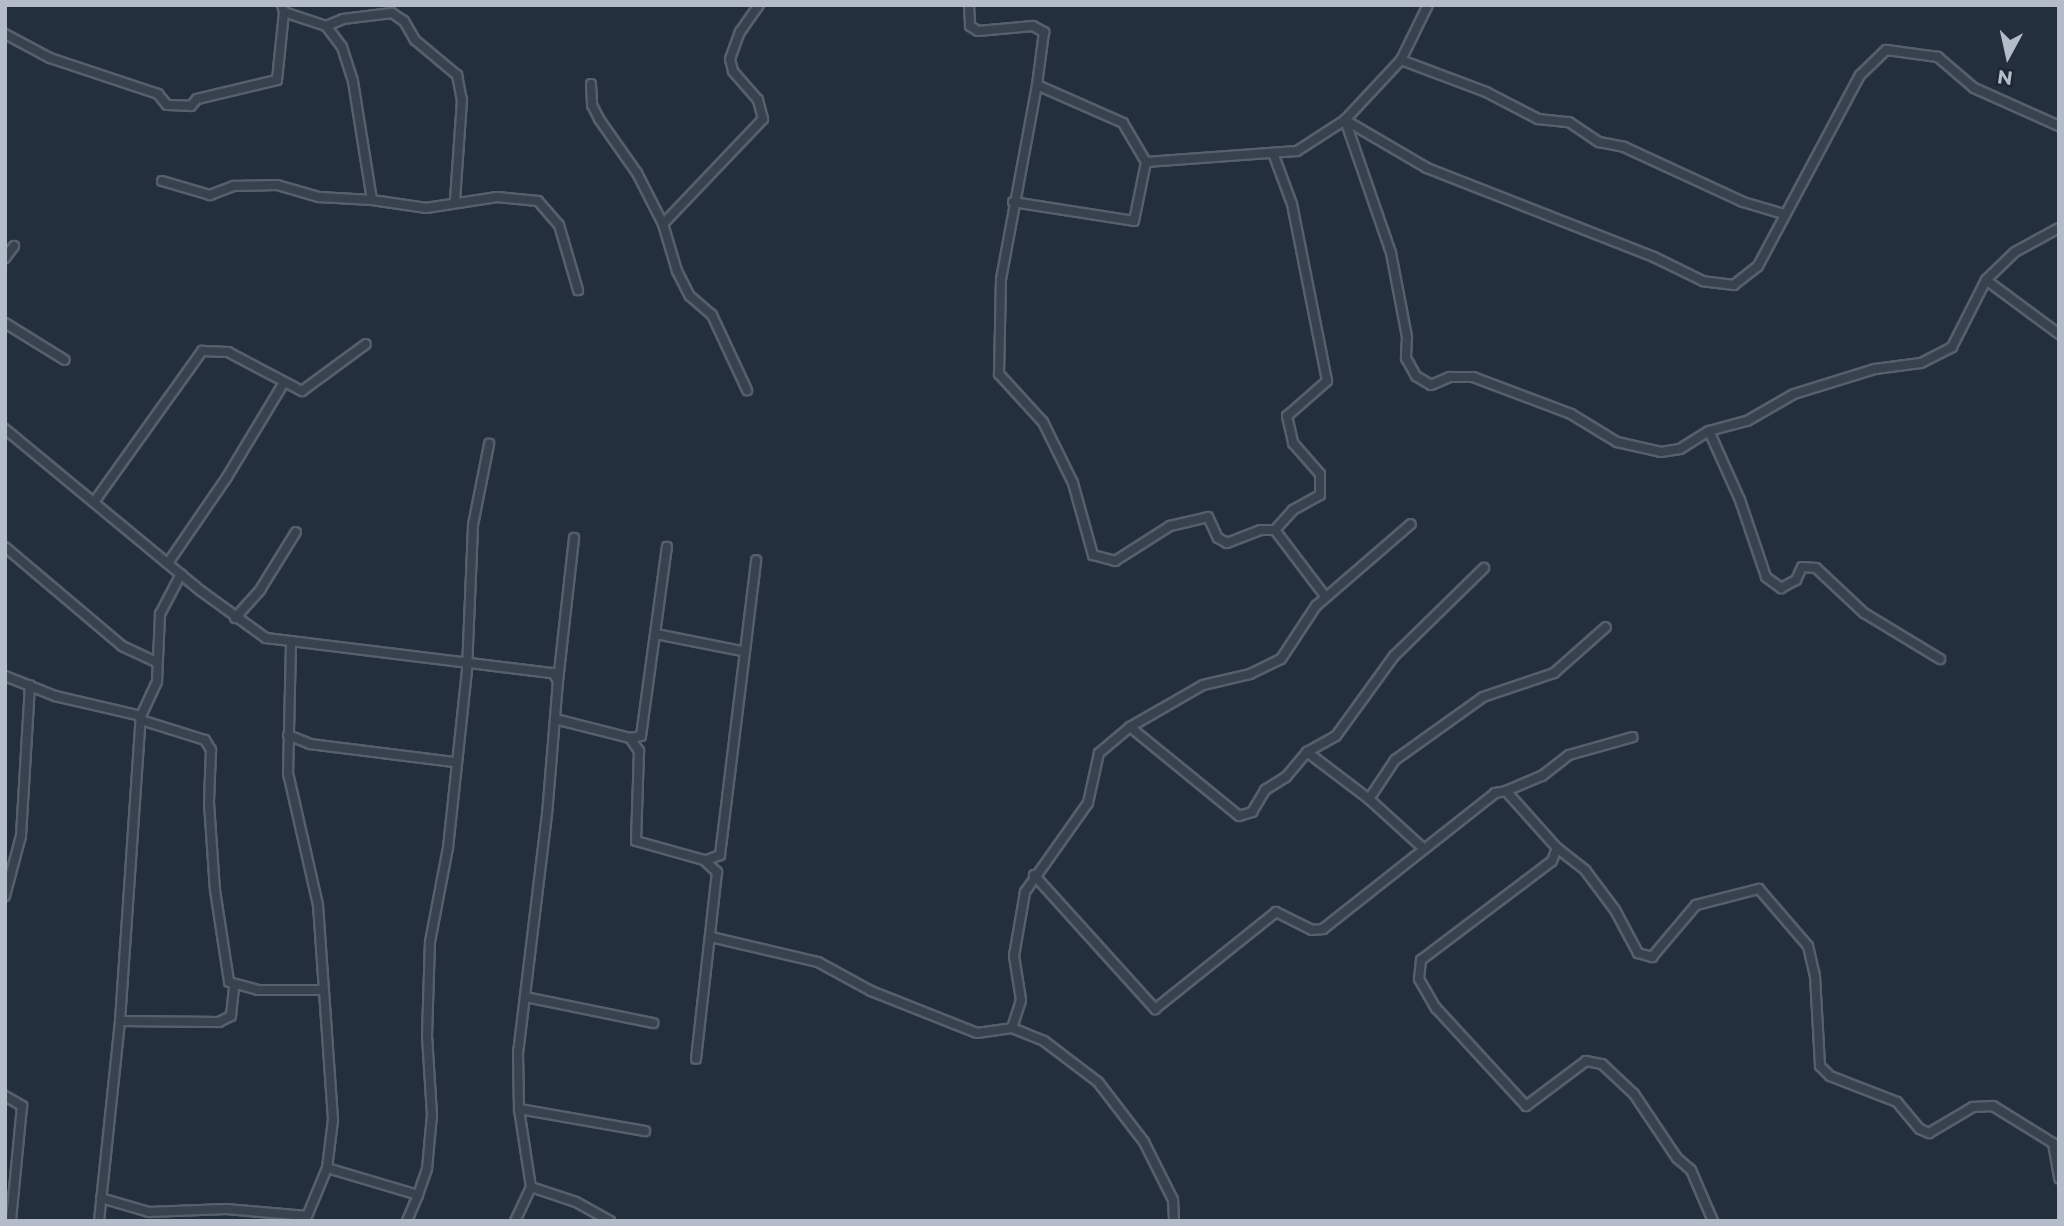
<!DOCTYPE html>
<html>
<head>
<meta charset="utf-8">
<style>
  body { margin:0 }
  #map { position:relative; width:2064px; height:1226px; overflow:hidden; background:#242f3e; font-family:Montserrat,sans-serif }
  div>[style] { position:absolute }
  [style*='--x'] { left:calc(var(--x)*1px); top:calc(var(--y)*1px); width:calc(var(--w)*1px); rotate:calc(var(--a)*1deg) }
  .roads { filter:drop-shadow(2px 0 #565f6c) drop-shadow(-2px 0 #565f6c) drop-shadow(0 2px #565f6c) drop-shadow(0 -2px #565f6c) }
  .minor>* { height:8px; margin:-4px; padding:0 4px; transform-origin:4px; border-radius:4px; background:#38414e }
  span { translate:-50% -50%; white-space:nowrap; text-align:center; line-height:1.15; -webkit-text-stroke:5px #1d2633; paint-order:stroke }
  .frame { position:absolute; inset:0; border:7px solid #b4bcc9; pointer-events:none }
  .north { position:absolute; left:1973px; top:21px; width:70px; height:70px; -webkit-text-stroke:5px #1d2633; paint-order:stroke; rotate:188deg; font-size:19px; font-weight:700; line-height:28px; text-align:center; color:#b4bcc9 }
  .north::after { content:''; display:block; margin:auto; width:24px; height:32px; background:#b4bcc9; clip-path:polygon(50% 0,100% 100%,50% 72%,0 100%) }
</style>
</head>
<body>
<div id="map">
  <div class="roads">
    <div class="minor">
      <i style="--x:969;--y:5;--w:21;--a:87"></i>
      <i style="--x:970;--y:26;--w:9;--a:32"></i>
      <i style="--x:978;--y:31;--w:55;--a:-5.2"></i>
      <i style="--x:1033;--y:26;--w:13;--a:29"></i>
      <i style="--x:1044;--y:32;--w:53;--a:97.5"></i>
      <i style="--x:1037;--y:85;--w:94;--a:23.8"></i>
      <i style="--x:1123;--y:123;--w:45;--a:59.5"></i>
      <i style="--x:1146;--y:162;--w:151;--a:-4.2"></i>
      <i style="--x:1297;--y:151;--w:57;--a:-32.9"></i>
      <i style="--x:1345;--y:120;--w:82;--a:-47"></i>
      <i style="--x:1401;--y:60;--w:61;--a:-63.9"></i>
      <i style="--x:326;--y:26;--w:18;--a:-22"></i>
      <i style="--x:343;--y:19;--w:49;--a:-7"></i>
      <i style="--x:392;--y:13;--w:14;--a:34"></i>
      <i style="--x:404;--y:21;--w:22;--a:60"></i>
      <i style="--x:415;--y:40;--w:55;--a:39.8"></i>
      <i style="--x:457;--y:75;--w:25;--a:79"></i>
      <i style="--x:462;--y:100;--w:101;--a:94"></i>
      <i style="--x:5;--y:34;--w:51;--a:28.1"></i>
      <i style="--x:50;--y:58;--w:114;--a:18.4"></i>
      <i style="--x:158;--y:94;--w:14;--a:51"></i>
      <i style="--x:167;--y:105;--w:24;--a:2"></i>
      <i style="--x:191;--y:106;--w:9;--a:-49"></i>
      <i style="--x:197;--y:99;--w:82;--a:-13.4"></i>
      <i style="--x:277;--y:80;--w:68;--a:-84.1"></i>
      <i style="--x:1401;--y:60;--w:91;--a:20.6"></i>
      <i style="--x:1486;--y:92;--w:59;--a:27.4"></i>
      <i style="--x:1538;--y:119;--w:31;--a:6"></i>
      <i style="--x:1569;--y:122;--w:36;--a:34"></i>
      <i style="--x:1599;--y:142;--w:25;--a:11"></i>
      <i style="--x:1624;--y:147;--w:131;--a:24.8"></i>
      <i style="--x:1743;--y:202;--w:43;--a:16.3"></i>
      <i style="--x:591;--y:84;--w:21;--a:87"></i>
      <i style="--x:592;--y:105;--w:16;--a:63"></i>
      <i style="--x:599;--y:119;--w:66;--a:54.9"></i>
      <i style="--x:637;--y:173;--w:57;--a:63"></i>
      <i style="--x:663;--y:224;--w:145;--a:-46.4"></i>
      <i style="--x:763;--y:119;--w:20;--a:-105"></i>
      <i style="--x:758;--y:100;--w:38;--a:-131"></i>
      <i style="--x:733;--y:71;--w:12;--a:-104"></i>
      <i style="--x:730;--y:59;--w:29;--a:-70"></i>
      <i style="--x:740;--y:32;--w:33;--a:-55"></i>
      <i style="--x:1037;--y:85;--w:197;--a:100.5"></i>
      <i style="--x:1001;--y:279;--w:95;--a:91.2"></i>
      <i style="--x:999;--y:374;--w:65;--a:47.5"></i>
      <i style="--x:1043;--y:422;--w:68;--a:63.8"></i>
      <i style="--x:1073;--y:483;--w:75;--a:74.5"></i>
      <i style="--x:1093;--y:555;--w:23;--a:15"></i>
      <i style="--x:1115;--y:561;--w:65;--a:-32.5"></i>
      <i style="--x:1170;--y:526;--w:39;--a:-13"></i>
      <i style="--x:1208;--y:517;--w:23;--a:65"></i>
      <i style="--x:1218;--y:538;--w:10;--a:29"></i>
      <i style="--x:1227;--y:543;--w:36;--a:-21"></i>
      <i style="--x:1261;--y:530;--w:14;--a:0"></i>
      <i style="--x:1275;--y:530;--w:83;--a:52.9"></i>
      <i style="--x:2059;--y:126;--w:93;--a:-155.9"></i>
      <i style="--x:1974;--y:88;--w:48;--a:-139.3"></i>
      <i style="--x:1938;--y:57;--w:52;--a:-172.3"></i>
      <i style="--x:1886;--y:50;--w:36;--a:136"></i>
      <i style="--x:1860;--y:75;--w:217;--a:118.1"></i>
      <i style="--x:1758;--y:266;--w:31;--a:142"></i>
      <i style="--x:1734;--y:285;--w:31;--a:-173"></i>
      <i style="--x:1703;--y:281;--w:55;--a:-153.9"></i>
      <i style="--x:1654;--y:257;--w:244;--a:-158.6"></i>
      <i style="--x:1427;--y:168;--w:95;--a:-149.7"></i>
      <i style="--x:1345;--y:120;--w:141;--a:70.9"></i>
      <i style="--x:1391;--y:253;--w:86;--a:79.2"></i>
      <i style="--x:1407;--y:337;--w:21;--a:93"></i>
      <i style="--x:1406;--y:358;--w:21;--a:61"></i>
      <i style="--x:1416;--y:376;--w:17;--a:31"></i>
      <i style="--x:1431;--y:385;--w:21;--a:-23"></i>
      <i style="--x:1450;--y:377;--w:23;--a:0"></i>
      <i style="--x:1473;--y:377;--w:105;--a:20.7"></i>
      <i style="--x:1571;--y:414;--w:54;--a:31.3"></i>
      <i style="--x:1617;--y:442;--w:45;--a:12.8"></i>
      <i style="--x:1661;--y:452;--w:19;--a:-9"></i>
      <i style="--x:1680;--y:449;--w:34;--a:-32"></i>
      <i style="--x:1709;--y:431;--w:39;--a:-15"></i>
      <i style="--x:1747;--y:421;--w:54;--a:-29.9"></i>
      <i style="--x:1794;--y:394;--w:85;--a:-17.2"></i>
      <i style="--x:1875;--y:369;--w:46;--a:-7.4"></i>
      <i style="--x:1921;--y:363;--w:35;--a:-27"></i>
      <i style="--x:1952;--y:347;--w:75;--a:-63.1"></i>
      <i style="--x:1986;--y:280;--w:40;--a:-44"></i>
      <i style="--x:2015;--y:252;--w:50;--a:-28.6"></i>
      <i style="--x:1273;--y:153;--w:54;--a:69.6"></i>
      <i style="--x:1292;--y:204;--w:180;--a:78.8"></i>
      <i style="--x:1327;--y:381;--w:53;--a:138.8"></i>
      <i style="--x:1287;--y:416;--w:28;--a:77"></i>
      <i style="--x:1293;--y:443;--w:41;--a:48.9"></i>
      <i style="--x:1320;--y:474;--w:21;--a:90"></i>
      <i style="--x:1320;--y:495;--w:31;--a:151"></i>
      <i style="--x:1293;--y:510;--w:27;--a:132"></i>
      <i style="--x:162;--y:181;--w:50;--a:16.3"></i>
      <i style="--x:210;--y:195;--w:26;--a:-21"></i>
      <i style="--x:234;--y:186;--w:43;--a:-1.3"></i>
      <i style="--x:277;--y:185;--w:44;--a:15.9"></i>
      <i style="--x:319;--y:197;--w:53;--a:3.2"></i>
      <i style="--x:372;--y:200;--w:121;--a:-99.1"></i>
      <i style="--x:353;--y:81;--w:36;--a:-108"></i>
      <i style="--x:342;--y:47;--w:26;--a:-127"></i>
      <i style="--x:326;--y:26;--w:44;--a:-161.6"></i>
      <i style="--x:284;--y:12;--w:7;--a:-106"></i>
      <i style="--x:372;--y:200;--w:55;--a:8.4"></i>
      <i style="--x:426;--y:208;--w:72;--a:-8.8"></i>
      <i style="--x:497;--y:197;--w:41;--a:5.6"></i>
      <i style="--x:538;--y:201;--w:32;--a:49"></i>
      <i style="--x:559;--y:225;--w:68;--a:73.7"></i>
      <i style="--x:1013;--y:202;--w:122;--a:8.9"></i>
      <i style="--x:1134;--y:221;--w:60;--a:-78.5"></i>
      <i style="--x:663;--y:224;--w:49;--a:73.4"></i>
      <i style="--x:677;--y:271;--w:28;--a:63"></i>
      <i style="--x:690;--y:296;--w:29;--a:41"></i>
      <i style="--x:712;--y:315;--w:83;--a:65"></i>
      <i style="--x:5;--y:258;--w:15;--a:-53"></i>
      <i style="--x:1986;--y:280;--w:91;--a:36.5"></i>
      <i style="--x:5;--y:323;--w:70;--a:31.7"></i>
      <i style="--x:5;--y:429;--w:254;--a:39.6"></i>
      <i style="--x:201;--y:591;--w:80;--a:35.9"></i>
      <i style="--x:266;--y:638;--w:289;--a:7"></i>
      <i style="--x:553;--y:673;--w:9;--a:58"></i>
      <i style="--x:558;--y:681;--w:133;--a:94.7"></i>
      <i style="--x:547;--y:814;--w:240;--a:96.9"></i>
      <i style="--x:518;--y:1052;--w:57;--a:89"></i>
      <i style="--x:519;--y:1109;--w:79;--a:81.3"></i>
      <i style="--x:531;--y:1187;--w:38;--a:115"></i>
      <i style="--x:1709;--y:431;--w:76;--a:65.8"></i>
      <i style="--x:1740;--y:500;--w:81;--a:71.3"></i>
      <i style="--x:1766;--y:577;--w:19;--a:36"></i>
      <i style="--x:1781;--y:588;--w:17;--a:-28"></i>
      <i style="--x:1796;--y:580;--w:14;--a:-65"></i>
      <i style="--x:1802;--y:567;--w:14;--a:4"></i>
      <i style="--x:1816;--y:568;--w:66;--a:43.2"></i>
      <i style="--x:1864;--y:613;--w:89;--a:31.2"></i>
      <i style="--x:94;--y:502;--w:186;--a:-54.4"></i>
      <i style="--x:202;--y:351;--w:26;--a:2"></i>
      <i style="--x:228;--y:352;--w:84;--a:27.8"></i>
      <i style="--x:302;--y:391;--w:79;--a:-36.3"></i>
      <i style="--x:5;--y:547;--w:153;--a:40.2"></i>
      <i style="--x:122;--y:646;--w:38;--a:25"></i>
      <i style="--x:168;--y:563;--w:104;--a:-55.5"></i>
      <i style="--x:227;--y:477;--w:109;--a:-58.9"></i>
      <i style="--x:235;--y:618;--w:38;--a:-48"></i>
      <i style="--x:260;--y:590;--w:68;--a:-58.2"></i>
      <i style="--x:656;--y:634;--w:88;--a:11.2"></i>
      <i style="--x:291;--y:644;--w:129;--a:91.3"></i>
      <i style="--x:288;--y:773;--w:135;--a:77.2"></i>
      <i style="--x:318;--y:905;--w:216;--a:86"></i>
      <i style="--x:333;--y:1120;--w:48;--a:97.1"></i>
      <i style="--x:327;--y:1168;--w:57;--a:112.5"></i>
      <i style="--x:5;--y:676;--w:54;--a:21.8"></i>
      <i style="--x:55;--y:696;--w:88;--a:13.1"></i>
      <i style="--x:558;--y:681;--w:144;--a:-83.6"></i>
      <i style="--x:555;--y:719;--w:77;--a:14.2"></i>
      <i style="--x:630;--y:738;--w:11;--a:-10"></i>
      <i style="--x:641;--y:736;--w:191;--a:-82.2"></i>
      <i style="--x:141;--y:720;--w:67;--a:17.4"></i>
      <i style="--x:205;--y:740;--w:12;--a:59"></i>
      <i style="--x:211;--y:750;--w:53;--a:92.2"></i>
      <i style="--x:209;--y:803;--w:87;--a:86.1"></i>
      <i style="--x:215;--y:890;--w:93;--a:81.3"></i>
      <i style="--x:229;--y:982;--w:30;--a:15"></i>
      <i style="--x:258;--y:990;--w:65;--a:0"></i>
      <i style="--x:1130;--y:727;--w:141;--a:39.2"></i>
      <i style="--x:1239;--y:816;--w:14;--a:-17"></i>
      <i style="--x:1252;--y:812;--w:26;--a:-59"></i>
      <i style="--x:1265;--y:790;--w:25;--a:-32"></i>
      <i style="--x:1286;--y:777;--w:33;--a:-50"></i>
      <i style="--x:1307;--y:752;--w:33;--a:-29"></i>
      <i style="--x:1336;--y:736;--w:99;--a:-54.1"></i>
      <i style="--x:1394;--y:656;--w:126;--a:-44.4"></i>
      <i style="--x:288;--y:735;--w:24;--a:22"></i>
      <i style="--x:310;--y:744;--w:145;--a:7.1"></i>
      <i style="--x:630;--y:738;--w:16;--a:55"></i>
      <i style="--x:639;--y:751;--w:90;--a:91.9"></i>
      <i style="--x:636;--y:841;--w:71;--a:15.6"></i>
      <i style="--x:704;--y:860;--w:18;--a:43"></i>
      <i style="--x:717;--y:872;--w:188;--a:96.4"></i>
      <i style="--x:1307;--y:752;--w:78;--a:37.2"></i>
      <i style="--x:1369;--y:799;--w:74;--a:42.3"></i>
      <i style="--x:1506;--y:791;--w:39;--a:-23"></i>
      <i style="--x:1542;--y:776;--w:34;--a:-38"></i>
      <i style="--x:1569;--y:755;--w:66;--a:-15.7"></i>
      <i style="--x:1369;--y:799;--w:47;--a:-56.3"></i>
      <i style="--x:1395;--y:760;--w:108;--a:-35.6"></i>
      <i style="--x:1483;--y:697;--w:75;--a:-18.7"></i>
      <i style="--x:1554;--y:673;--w:69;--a:-41.5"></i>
      <i style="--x:1557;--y:848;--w:36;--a:38"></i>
      <i style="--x:1585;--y:870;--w:50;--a:53.1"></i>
      <i style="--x:1615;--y:910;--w:49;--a:61.9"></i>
      <i style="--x:1638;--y:953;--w:15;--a:16"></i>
      <i style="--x:1652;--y:957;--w:68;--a:-49.8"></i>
      <i style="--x:1696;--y:905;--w:65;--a:-14.3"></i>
      <i style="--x:1759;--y:889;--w:75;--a:49.3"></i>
      <i style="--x:1808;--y:946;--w:31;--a:77"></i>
      <i style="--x:1815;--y:976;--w:90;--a:86.8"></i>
      <i style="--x:1820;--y:1066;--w:14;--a:45"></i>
      <i style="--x:1830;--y:1076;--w:72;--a:21.2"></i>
      <i style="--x:1897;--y:1102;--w:35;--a:50"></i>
      <i style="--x:1920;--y:1129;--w:10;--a:24"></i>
      <i style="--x:1929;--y:1133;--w:51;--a:-30.6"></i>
      <i style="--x:1973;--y:1107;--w:20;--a:-3"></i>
      <i style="--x:1993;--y:1106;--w:70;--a:31.7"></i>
      <i style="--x:2053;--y:1143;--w:36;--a:80"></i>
      <i style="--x:707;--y:860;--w:14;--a:-21"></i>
      <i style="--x:720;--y:855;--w:297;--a:-83"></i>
      <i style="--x:1034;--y:875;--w:181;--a:47.9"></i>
      <i style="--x:1155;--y:1009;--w:155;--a:-38.7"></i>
      <i style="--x:1276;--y:912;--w:40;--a:26.6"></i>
      <i style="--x:1312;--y:930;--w:11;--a:-5"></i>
      <i style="--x:1323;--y:929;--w:219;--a:-38.3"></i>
      <i style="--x:1495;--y:793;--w:11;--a:-10"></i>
      <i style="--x:1506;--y:791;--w:76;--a:48.2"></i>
      <i style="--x:1557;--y:848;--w:14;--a:111"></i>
      <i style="--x:1552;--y:861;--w:164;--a:142.9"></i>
      <i style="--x:1421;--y:960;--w:19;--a:96"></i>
      <i style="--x:1419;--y:979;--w:34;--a:60"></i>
      <i style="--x:1436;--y:1008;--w:133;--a:47.4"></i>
      <i style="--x:1526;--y:1106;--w:75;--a:-36.9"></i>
      <i style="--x:1586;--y:1061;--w:16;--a:11"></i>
      <i style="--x:1602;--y:1064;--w:44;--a:43.2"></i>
      <i style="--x:1634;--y:1094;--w:77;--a:56.1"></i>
      <i style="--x:1677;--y:1158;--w:18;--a:41"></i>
      <i style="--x:1691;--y:1170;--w:56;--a:66.7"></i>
      <i style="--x:5;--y:896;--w:62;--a:-75.1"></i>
      <i style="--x:21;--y:836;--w:151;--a:-86.6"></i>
      <i style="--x:711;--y:937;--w:110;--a:13.2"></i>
      <i style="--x:818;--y:962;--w:60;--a:28.7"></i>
      <i style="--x:871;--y:991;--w:114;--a:21.6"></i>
      <i style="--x:977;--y:1033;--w:35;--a:-8"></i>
      <i style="--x:1012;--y:1028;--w:35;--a:22"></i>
      <i style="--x:1044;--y:1041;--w:68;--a:37.2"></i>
      <i style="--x:1098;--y:1082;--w:76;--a:52.5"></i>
      <i style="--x:1144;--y:1142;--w:65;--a:63.4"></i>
      <i style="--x:1173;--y:1200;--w:21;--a:87"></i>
      <i style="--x:525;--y:997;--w:131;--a:11.5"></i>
      <i style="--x:120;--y:1021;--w:99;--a:0.6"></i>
      <i style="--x:219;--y:1022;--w:13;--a:-27"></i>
      <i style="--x:231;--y:1016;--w:30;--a:-84"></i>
      <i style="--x:1012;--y:1028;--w:29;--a:-72"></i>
      <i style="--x:1021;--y:1000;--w:45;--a:-99"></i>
      <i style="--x:1014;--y:956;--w:65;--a:-80.2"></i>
      <i style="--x:1025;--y:892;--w:109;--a:-54.7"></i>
      <i style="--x:1088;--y:803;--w:51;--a:-77.6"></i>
      <i style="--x:1099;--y:753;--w:40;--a:-40"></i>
      <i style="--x:1130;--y:727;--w:84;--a:-29.9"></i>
      <i style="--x:1203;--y:685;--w:48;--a:-13.2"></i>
      <i style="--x:1250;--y:674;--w:34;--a:-26"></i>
      <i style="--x:1281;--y:659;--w:64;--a:-56.6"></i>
      <i style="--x:1316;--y:606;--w:125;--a:-40.8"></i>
      <i style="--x:5;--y:1096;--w:20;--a:30"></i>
      <i style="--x:22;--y:1106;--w:116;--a:95.5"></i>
      <i style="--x:519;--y:1109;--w:128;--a:9.9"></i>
      <i style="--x:327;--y:1168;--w:95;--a:16.5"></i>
      <i style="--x:418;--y:1195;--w:28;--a:113"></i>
      <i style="--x:531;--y:1187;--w:47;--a:18.4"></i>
      <i style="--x:576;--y:1202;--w:39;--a:29"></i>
      <i style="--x:418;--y:1195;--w:28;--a:-71"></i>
      <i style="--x:427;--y:1169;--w:54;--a:-84.7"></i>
      <i style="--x:432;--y:1115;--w:79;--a:-93.6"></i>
      <i style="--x:427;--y:1036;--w:94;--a:-88.2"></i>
      <i style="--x:430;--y:942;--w:96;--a:-79.2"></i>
      <i style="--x:448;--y:848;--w:179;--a:-83.9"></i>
      <i style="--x:467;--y:670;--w:145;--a:-87.6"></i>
      <i style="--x:473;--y:525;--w:83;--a:-78.8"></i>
      <i style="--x:101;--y:1198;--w:50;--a:16.3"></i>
      <i style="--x:149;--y:1212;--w:77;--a:-2.2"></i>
      <i style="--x:226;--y:1209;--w:81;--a:4.9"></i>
      <i style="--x:99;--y:1221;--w:201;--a:-84"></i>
      <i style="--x:120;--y:1021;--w:306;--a:-86.1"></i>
      <i style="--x:141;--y:716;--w:38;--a:-65"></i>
      <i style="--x:157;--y:681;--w:67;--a:-87.4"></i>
      <i style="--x:160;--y:614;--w:45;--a:-62.3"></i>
    </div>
  </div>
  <div class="frame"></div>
  <div class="north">N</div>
</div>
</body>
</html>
